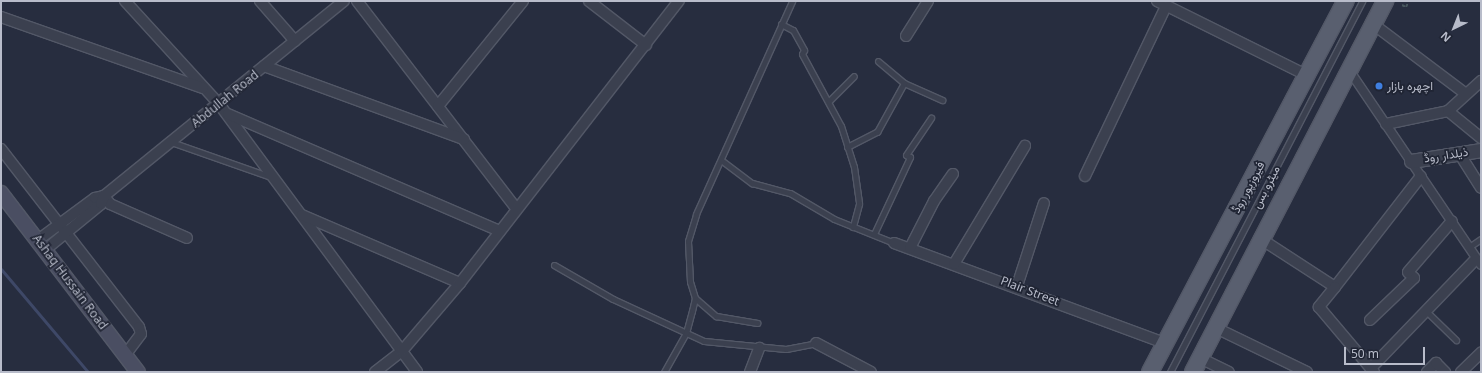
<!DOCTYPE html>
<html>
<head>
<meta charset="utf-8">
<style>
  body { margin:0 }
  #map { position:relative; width:1482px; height:373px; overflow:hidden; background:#272d3f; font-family:"Noto Sans",Vazirmatn,sans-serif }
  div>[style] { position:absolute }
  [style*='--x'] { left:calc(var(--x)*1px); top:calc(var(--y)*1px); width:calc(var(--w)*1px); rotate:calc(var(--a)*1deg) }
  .stream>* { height:3px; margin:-1.5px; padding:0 1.5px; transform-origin:1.5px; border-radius:1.5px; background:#3e4867 }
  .path>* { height:2px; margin-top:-1px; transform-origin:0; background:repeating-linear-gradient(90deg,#47565d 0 3px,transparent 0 6px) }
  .roads { filter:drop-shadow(1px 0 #535867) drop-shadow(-1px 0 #535867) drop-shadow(0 1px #535867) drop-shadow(0 -1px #535867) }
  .service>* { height:5px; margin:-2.5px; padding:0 2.5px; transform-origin:2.5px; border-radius:2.5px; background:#3b404f }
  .pedestrian>* { height:8px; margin:-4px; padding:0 4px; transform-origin:4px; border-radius:4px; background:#3b404f }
  .minor>* { height:10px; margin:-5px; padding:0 5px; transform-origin:5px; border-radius:5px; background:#3b404f }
  .tertiary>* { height:13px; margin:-6.5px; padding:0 6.5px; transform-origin:6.5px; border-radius:6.5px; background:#3b404f }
  .secondary>* { height:14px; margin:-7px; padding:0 7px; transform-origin:7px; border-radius:7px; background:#4a4e62 }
  .primary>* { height:16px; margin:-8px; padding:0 8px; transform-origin:8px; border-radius:8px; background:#595f6f }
  .dots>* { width:11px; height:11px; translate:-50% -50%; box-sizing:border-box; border:2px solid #202534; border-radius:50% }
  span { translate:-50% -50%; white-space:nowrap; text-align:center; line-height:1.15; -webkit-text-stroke:3.5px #202534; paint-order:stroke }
  .poi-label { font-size:12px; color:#b8bcca }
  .left { translate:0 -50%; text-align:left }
  .street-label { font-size:12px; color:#b8bcca }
  .frame { position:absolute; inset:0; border:2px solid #b8bcca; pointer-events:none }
  .north { position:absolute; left:1434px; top:8px; width:40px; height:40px; -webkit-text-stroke:3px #202534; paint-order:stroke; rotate:223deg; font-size:11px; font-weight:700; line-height:16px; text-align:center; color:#b8bcca }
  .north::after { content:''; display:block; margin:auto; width:14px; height:18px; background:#b8bcca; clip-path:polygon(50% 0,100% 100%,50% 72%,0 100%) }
  .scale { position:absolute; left:1344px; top:347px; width:81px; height:18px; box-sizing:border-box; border:2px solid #b8bcca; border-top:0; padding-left:5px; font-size:12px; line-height:14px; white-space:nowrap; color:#b8bcca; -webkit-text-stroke:3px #202534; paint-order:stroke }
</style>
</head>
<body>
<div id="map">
  <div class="stream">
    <i style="--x:1;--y:269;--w:135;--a:49.8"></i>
  </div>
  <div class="path">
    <i style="--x:1402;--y:5;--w:4;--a:27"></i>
    <i style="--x:1406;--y:7;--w:7;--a:-63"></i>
  </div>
  <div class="roads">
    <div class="service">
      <i style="--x:781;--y:24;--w:13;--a:27"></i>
      <i style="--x:793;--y:30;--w:23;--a:61"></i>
      <i style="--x:804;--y:50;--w:4;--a:117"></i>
      <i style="--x:802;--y:54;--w:82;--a:61.6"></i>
      <i style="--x:841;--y:126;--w:43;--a:72.4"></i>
      <i style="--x:854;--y:167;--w:37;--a:82"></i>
      <i style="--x:859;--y:204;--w:24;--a:105"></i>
      <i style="--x:904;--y:83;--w:42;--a:24.1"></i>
      <i style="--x:829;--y:101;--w:35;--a:-45"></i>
      <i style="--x:171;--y:142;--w:106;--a:19.3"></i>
      <i style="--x:847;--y:147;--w:34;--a:-27"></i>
      <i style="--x:877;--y:132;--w:56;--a:-61.1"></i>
      <i style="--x:904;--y:83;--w:34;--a:-140"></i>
      <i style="--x:721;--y:160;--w:39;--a:37"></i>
      <i style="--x:752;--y:183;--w:39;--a:15"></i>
      <i style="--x:790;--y:193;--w:51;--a:30.6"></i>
      <i style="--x:834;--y:219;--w:65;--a:21.8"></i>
      <i style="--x:874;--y:234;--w:85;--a:-64.9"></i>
      <i style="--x:910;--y:157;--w:4;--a:-153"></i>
      <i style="--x:906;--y:155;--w:45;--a:-56"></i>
      <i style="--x:1469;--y:247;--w:14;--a:-34"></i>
      <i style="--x:554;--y:265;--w:68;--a:30"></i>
      <i style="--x:613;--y:299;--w:100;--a:24.8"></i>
      <i style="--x:704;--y:341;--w:82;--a:5.6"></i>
      <i style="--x:786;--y:349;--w:31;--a:-11"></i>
      <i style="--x:695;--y:298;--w:28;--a:41"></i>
      <i style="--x:716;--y:316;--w:42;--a:9.7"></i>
      <i style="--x:1426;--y:311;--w:42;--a:44"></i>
      <i style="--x:664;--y:372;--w:45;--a:-60.6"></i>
      <i style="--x:686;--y:333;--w:23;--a:-75"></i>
      <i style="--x:692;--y:311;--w:13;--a:-77"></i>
      <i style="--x:695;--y:298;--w:17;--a:-107"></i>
      <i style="--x:690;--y:282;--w:41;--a:-92.8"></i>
      <i style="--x:688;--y:241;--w:28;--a:-73"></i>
      <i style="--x:696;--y:214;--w:234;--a:-65.7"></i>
      <i style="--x:1170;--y:372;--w:418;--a:-62.6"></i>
    </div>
    <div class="pedestrian">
      <i style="--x:1349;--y:70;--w:235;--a:55.9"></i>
    </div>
    <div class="minor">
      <i style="--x:125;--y:1;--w:139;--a:47.6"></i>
      <i style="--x:219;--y:104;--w:333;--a:53.5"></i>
      <i style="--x:260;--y:1;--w:53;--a:48.8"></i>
      <i style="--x:357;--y:1;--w:261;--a:52.5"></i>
      <i style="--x:589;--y:1;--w:72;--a:37.7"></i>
      <i style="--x:1157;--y:1;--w:166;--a:26.4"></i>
      <i style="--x:1;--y:17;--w:214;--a:19.4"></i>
      <i style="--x:1373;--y:24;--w:116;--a:37"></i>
      <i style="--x:906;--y:36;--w:41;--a:-57.8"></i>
      <i style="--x:264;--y:66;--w:213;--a:20.1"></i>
      <i style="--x:438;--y:106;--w:135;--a:-51"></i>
      <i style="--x:1448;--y:111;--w:43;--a:39.3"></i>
      <i style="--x:228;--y:114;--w:296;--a:23.3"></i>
      <i style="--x:1386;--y:124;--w:63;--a:-11.8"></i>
      <i style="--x:1448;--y:111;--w:45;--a:-42.3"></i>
      <i style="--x:1;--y:149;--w:225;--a:52.2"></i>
      <i style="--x:139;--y:327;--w:7;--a:74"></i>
      <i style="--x:141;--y:334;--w:26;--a:127"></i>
      <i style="--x:1459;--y:153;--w:41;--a:57.8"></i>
      <i style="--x:1085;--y:176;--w:188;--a:-64.5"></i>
      <i style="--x:104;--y:196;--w:10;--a:53"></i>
      <i style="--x:110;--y:204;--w:84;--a:23.8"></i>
      <i style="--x:302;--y:215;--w:172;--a:23.3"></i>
      <i style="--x:1261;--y:239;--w:88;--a:33"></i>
      <i style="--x:1335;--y:287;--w:140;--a:-52.2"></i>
      <i style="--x:38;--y:240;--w:71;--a:-36.4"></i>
      <i style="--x:95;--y:198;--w:9;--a:-13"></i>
      <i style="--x:894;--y:243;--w:289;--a:20.3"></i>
      <i style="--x:910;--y:248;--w:53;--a:-62.9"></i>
      <i style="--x:934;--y:201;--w:33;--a:-55"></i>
      <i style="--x:45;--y:250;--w:72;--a:-39.4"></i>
      <i style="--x:101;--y:204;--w:9;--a:-69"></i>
      <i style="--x:104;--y:196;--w:309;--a:-39.1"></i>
      <i style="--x:954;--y:264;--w:138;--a:-59"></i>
      <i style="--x:1017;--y:286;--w:87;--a:-72"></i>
      <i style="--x:1335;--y:287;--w:26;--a:129"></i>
      <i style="--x:1319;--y:307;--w:85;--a:49.8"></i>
      <i style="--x:1370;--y:320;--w:61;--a:-43.7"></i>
      <i style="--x:1414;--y:278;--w:8;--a:-135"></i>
      <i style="--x:1408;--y:272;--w:67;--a:-49.2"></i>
      <i style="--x:1216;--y:328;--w:101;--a:25.8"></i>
      <i style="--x:816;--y:343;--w:62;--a:27.8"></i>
      <i style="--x:1200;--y:358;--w:32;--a:26"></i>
      <i style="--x:1371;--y:368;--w:151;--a:-46.1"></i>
      <i style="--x:375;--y:372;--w:34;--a:-38"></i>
      <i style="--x:402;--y:351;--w:89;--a:-49.5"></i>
      <i style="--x:460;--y:283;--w:357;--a:-52.2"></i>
      <i style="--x:750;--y:372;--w:26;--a:-69"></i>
      <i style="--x:1427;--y:372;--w:13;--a:-45"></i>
      <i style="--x:1436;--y:363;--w:13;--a:45"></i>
      <i style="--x:1461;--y:372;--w:28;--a:-44"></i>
    </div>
    <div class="tertiary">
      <i style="--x:1411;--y:161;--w:71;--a:-8.9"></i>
    </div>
    <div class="secondary">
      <i style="--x:1;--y:193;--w:225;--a:52.6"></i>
    </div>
    <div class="primary">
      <i style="--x:1150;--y:372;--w:420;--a:-62.2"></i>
      <i style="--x:1193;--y:372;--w:418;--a:-62.6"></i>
    </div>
  </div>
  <div class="dots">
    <i style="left:1379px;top:86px;background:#3f7fe0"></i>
  </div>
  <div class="poi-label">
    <span class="left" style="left:1387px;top:86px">اچھرہ بازار</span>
  </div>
  <div class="street-label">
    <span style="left:225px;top:99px;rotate:-39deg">Abdullah Road</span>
    <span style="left:1446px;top:155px;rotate:-9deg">ذیلدار روڈ</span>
    <span style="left:1248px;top:187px;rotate:-62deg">فیروزپور روڈ</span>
    <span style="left:1266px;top:187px;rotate:-63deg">میٹرو بس</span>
    <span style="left:70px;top:282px;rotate:53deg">Ashaq Hussain Road</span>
    <span style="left:1030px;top:291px;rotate:21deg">Plair Street</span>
  </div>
  <div class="frame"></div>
  <div class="north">N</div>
  <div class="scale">50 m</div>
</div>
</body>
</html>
